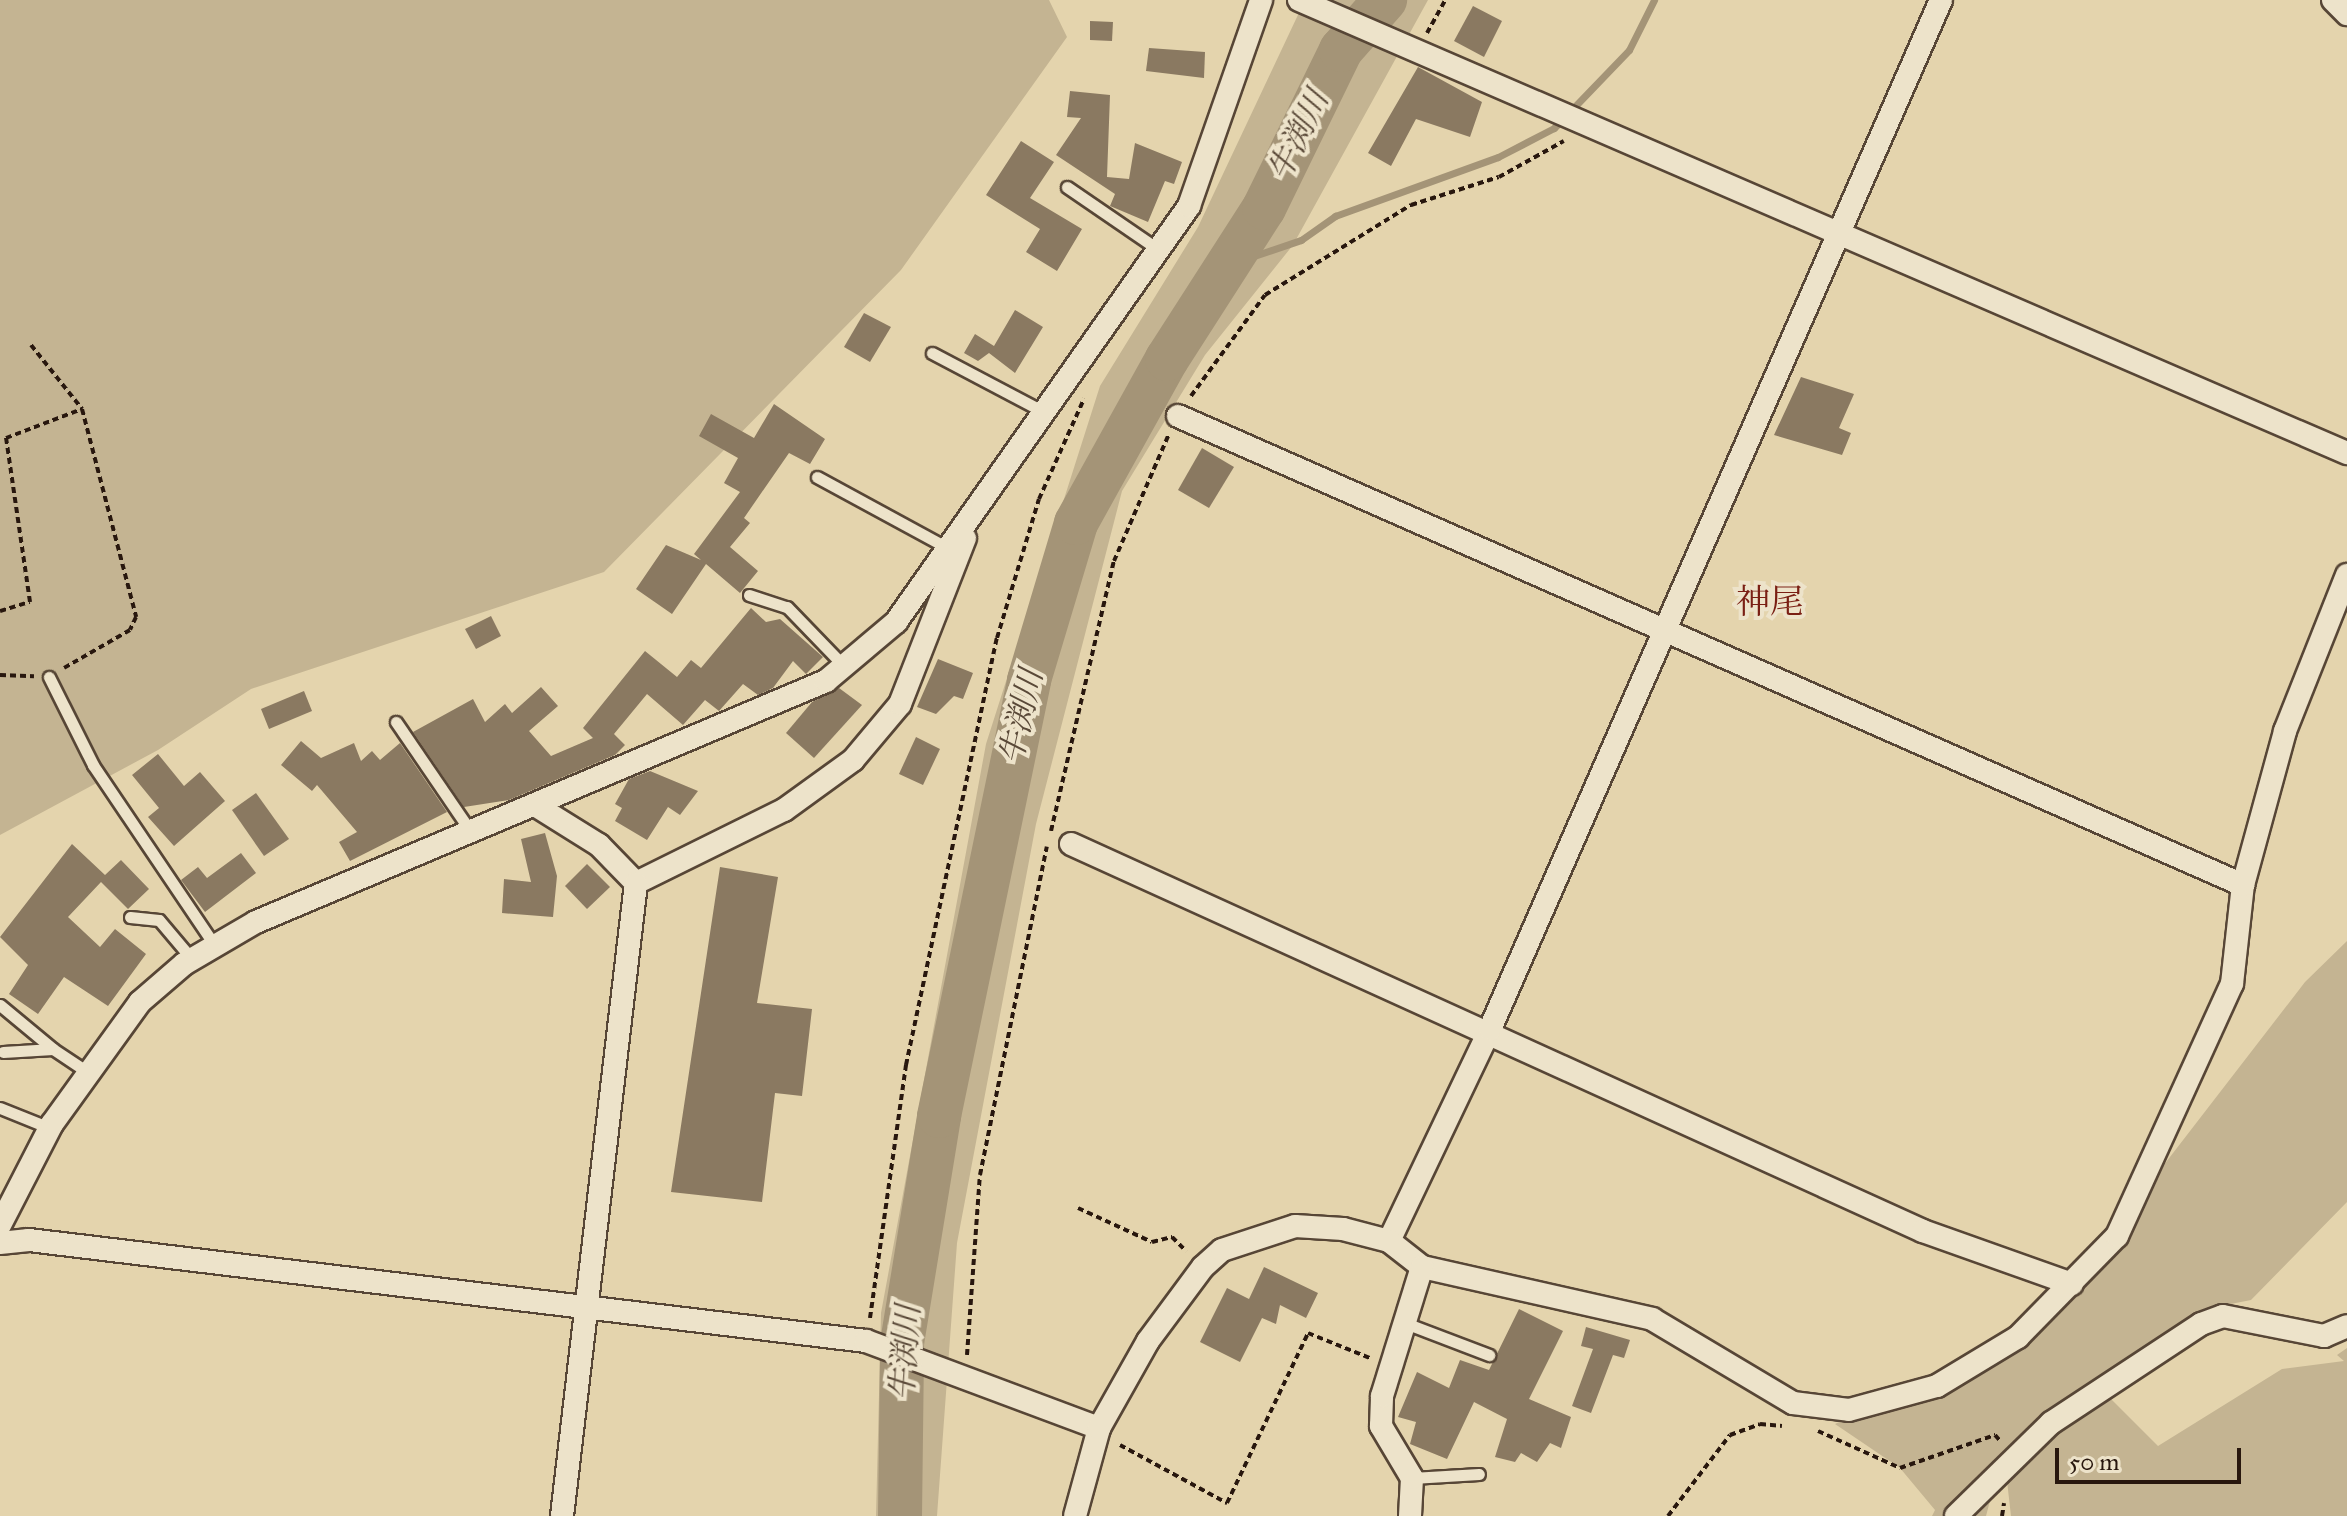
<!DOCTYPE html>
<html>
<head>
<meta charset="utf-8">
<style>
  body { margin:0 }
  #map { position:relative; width:2347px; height:1516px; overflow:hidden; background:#e4d4ad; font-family:"IM FELL Great Primer","Noto Serif JP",serif }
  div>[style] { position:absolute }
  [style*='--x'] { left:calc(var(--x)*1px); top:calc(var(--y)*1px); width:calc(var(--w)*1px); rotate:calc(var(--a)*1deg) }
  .green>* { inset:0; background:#c4b492 }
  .stream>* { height:7px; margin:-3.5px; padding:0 3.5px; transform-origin:3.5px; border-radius:3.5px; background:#a49477 }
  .river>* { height:44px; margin:-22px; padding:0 22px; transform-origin:22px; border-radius:22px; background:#a49477 }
  .building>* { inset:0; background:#8a7961 }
  .path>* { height:4px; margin-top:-2px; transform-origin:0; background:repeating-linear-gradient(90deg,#28170e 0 6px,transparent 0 10px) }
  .roads { filter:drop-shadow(2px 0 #574636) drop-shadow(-2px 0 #574636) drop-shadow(0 2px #574636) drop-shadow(0 -2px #574636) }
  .lane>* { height:11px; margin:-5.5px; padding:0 5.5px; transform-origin:5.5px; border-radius:5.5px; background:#ede3ca }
  .street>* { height:22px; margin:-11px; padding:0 11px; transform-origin:11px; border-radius:11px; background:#ede3ca }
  span { translate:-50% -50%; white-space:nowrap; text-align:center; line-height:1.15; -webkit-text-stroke:8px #ede3ca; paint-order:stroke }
  .water-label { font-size:32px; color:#5a4938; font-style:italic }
  .quarter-label { font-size:34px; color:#7a1f14 }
  .scale { position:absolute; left:2055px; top:1448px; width:186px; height:36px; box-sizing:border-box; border:4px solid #28170e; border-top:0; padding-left:10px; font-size:24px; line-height:28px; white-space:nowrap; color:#28170e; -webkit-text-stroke:6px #ede3ca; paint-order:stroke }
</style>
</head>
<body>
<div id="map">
  <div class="green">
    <i style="clip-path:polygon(0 0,1049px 0,1067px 37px,901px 270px,604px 572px,251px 689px,158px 750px,0 835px)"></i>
    <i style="clip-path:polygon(1305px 0,1428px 0,1293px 245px,1205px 355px,1122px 491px,1036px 824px,957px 1243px,937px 1516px,876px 1516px,881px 1313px,986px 744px,1100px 386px,1198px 227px)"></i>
    <i style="clip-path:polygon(2347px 941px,2347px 1202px,2251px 1300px,2205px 1309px,2033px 1430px,1995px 1482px,1986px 1516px,1932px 1516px,1935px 1510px,1900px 1468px,1835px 1424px,2025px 1331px,2072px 1284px,2305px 982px)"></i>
    <i style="clip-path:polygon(2347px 1348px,2347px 1516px,2011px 1516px,2007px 1481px,2101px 1389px,2158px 1446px,2282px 1369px,2344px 1361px,2337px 1355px)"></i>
  </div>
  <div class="stream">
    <i style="--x:1235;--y:249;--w:20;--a:20"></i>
    <i style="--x:1254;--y:256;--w:50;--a:-18.8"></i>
    <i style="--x:1301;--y:240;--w:42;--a:-35.2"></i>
    <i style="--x:1335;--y:216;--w:173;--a:-19.9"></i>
    <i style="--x:1498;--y:157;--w:63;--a:-27.4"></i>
    <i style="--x:1554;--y:128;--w:108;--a:-46.1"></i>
    <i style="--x:1629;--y:50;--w:56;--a:-63.4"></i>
  </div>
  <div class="river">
    <i style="--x:900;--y:1516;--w:173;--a:-89.3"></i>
    <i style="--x:902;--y:1343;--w:230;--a:-80.7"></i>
    <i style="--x:939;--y:1116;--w:445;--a:-78.3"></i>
    <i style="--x:1029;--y:680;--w:164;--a:-73.3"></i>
    <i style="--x:1076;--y:523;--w:188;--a:-61"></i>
    <i style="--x:1167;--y:359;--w:179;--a:-57.3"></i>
    <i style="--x:1264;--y:208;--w:176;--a:-64"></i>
    <i style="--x:1341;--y:50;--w:67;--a:-48.7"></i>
  </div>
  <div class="building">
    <i style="clip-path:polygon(1473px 6px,1502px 21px,1484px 57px,1454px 41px)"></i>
    <i style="clip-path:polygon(1090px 21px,1113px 22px,1112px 41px,1090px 40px)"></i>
    <i style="clip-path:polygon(1149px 48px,1205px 52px,1204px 78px,1146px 71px)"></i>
    <i style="clip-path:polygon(1418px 67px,1482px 102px,1470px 137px,1416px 119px,1391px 166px,1368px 153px)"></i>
    <i style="clip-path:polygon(1070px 91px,1110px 95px,1107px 177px,1129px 179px,1135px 143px,1182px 162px,1174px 184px,1165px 181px,1148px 222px,1110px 206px,1115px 194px,1056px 155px,1081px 118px,1067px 117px)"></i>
    <i style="clip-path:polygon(1021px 141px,1054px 162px,1030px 198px,1082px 229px,1057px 271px,1026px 252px,1040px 229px,986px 195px)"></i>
    <i style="clip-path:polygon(1015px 310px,1043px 327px,1015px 373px,989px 353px,978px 361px,964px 353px,975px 334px,994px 346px)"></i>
    <i style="clip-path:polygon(864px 313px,891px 327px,870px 362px,844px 347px)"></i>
    <i style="clip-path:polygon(1801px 377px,1854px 394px,1839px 428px,1851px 433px,1842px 455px,1774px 435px)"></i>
    <i style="clip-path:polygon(774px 404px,825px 439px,810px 464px,789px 453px,744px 518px,750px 523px,730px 547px,758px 571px,740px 593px,706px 564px,672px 614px,636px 589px,666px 545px,701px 560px,694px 554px,740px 492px,724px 483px,738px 458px,699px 436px,711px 414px,754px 438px)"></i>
    <i style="clip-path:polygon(1202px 448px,1234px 467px,1209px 508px,1178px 490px)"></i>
    <i style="clip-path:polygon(751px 608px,766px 622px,780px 619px,823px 657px,806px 674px,793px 661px,773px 688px,758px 695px,743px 684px,719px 711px,705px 700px,683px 725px,647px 694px,614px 734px,625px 745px,615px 755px,509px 800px,464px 807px,413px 732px,473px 699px,485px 722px,505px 704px,512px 713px,541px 687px,558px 706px,529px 731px,551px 756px,593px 738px,583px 728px,645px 651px,677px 677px,691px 660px,701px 668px)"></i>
    <i style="clip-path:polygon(491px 616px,501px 636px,476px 649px,465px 629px)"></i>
    <i style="clip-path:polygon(938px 659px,973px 673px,963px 699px,954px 696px,936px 714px,917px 707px)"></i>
    <i style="clip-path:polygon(839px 688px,862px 705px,814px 758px,786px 733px,812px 702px)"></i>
    <i style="clip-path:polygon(304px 691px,312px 711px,269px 729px,261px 709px)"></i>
    <i style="clip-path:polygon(916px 737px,940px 749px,923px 785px,899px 774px)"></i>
    <i style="clip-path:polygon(301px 741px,321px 758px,354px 743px,361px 761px,372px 751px,380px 760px,400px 743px,447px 812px,350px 861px,339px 842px,357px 832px,317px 785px,312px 791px,281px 765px)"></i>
    <i style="clip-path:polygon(158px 754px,184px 786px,200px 772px,225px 801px,174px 846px,148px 817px,159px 808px,132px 775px)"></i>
    <i style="clip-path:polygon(650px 771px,698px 791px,680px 815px,668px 807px,647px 840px,615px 821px,622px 808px,615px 804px,629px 779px)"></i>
    <i style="clip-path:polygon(256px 793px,289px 839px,264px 856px,232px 810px)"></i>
    <i style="clip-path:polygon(545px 833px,557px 876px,553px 917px,502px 913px,504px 879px,531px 882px,521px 839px)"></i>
    <i style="clip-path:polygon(72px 844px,105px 875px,121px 860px,149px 889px,128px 909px,101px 882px,68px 917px,100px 947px,115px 929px,146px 954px,108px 1006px,64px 977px,38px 1014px,9px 994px,28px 965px,0 937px)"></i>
    <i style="clip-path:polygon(241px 853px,256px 873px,205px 912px,181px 880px,198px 867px,207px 878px)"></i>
    <i style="clip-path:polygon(587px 864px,610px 887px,587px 909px,565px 886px)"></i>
    <i style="clip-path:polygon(720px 867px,778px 877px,757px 1003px,812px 1009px,802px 1096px,775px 1093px,762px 1202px,671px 1192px)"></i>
    <i style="clip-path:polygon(1264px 1267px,1318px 1293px,1306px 1318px,1280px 1305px,1276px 1324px,1262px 1318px,1240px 1362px,1200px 1342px,1227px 1288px,1249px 1299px)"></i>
    <i style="clip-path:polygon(1519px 1309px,1563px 1331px,1529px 1399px,1571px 1417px,1561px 1448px,1550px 1443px,1537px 1462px,1521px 1453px,1515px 1462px,1495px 1457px,1507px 1419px,1474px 1402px,1447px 1459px,1410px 1444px,1416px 1422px,1398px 1417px,1417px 1372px,1449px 1388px,1460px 1360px,1489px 1370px)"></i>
    <i style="clip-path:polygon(1586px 1327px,1630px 1340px,1624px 1358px,1613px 1355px,1591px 1413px,1572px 1406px,1593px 1349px,1581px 1346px)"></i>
  </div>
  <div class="path">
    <i style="--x:1427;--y:33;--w:38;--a:-61"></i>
    <i style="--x:31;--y:345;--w:82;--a:51.4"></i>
    <i style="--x:1191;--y:396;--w:125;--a:-53.8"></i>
    <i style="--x:1265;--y:295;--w:172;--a:-31.7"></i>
    <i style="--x:1411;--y:205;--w:92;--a:-17.7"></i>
    <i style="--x:1499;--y:177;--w:74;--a:-29"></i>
    <i style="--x:0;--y:611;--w:31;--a:-17"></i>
    <i style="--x:30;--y:602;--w:166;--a:-98.3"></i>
    <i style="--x:6;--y:438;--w:81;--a:-20.9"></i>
    <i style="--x:82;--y:409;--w:215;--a:75.4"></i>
    <i style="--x:136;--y:617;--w:14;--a:115"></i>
    <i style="--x:130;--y:630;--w:76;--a:150.1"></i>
    <i style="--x:0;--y:675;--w:34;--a:2"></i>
    <i style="--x:1051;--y:831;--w:277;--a:-76.9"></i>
    <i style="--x:1114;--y:561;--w:138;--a:-66.6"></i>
    <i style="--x:1078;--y:1208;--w:81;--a:24.7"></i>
    <i style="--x:1152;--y:1242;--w:21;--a:-14"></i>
    <i style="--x:1172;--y:1237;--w:20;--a:45"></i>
    <i style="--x:870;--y:1318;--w:256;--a:-81.9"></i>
    <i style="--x:906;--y:1065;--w:437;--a:-78"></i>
    <i style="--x:997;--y:638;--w:145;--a:-73.2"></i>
    <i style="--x:1039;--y:499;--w:110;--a:-65.8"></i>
    <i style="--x:967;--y:1355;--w:180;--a:-85.9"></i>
    <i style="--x:980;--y:1175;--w:335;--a:-78.5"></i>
    <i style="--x:1818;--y:1431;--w:90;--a:24.3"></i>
    <i style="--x:1900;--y:1468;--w:101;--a:-19.2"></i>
    <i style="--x:1995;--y:1435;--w:9;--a:49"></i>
    <i style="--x:1120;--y:1445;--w:122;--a:28.5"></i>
    <i style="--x:1227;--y:1503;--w:188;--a:-64.5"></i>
    <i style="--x:1308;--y:1333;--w:69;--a:22.1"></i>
    <i style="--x:1668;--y:1516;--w:102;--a:-52.6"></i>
    <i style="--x:1730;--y:1435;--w:32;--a:-20"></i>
    <i style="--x:1760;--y:1424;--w:22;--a:5"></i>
    <i style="--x:2002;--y:1516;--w:13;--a:-81"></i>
  </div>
  <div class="roads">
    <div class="lane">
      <i style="--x:1067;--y:187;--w:112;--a:34.4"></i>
      <i style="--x:932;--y:353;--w:122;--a:27.8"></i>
      <i style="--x:817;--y:477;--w:149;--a:28.5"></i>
      <i style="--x:749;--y:595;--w:40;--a:18"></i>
      <i style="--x:787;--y:607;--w:83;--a:46"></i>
      <i style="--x:49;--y:677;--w:98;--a:63.4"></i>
      <i style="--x:93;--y:765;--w:218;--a:56"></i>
      <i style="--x:396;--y:722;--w:130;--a:55.7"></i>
      <i style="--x:130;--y:917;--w:29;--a:6"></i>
      <i style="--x:159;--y:920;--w:51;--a:49.8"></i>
      <i style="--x:0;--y:1005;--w:69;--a:39.7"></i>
      <i style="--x:3;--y:1052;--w:50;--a:-3.4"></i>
      <i style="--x:53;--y:1049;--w:43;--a:33.7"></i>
      <i style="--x:0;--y:1108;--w:54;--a:21.8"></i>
      <i style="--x:1408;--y:1324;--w:87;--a:20.9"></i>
      <i style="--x:1412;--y:1478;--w:67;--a:-3.4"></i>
    </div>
    <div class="street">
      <i style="--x:1299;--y:0;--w:1142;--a:23.38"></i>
      <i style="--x:2333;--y:0;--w:20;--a:45"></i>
      <i style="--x:1178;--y:416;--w:1164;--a:23.77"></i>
      <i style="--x:538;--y:807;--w:72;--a:31.9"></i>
      <i style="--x:599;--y:845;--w:53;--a:45.8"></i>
      <i style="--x:1071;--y:844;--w:936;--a:24.43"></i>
      <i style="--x:1923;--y:1231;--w:158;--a:19.6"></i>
      <i style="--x:636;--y:883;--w:165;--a:-26.3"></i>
      <i style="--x:784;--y:810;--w:85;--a:-35.9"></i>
      <i style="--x:853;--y:760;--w:73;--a:-50"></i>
      <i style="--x:900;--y:704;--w:178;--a:-68.6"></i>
      <i style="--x:0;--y:1225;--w:114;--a:-62.8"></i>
      <i style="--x:52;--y:1124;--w:150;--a:-54.2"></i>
      <i style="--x:140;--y:1002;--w:58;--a:-40.8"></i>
      <i style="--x:184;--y:964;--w:83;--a:-30.3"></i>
      <i style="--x:256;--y:922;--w:619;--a:-22.92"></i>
      <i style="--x:826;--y:681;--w:92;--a:-40.1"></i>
      <i style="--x:896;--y:622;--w:509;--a:-54.84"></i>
      <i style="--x:1189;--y:206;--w:218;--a:-70.7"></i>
      <i style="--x:1389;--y:1241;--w:235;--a:-64.5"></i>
      <i style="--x:1490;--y:1029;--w:1123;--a:-66.33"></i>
      <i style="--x:0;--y:1243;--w:29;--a:-6"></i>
      <i style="--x:29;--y:1240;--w:843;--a:6.88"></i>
      <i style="--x:866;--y:1341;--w:249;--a:20.5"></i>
      <i style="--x:562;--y:1516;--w:637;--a:-83.33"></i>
      <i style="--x:1075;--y:1516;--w:91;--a:-74.7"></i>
      <i style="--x:1099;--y:1428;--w:100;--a:-60.6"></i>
      <i style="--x:1148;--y:1341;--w:92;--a:-53.4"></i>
      <i style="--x:1203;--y:1267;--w:25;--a:-42"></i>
      <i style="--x:1222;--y:1250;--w:77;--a:-18.2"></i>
      <i style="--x:1295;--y:1226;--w:48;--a:3.6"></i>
      <i style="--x:1343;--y:1229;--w:48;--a:14.6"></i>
      <i style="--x:1389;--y:1241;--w:42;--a:38.2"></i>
      <i style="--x:1422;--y:1267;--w:236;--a:12.7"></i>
      <i style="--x:1652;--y:1319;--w:164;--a:30.8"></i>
      <i style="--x:1793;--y:1403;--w:56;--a:7.1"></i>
      <i style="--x:1849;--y:1410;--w:91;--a:-15.3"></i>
      <i style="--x:1937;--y:1386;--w:95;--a:-31.2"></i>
      <i style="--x:2018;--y:1337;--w:141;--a:-45.6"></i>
      <i style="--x:2117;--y:1236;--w:277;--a:-65.5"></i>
      <i style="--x:2232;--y:984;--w:100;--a:-83.7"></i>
      <i style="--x:2243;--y:885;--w:160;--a:-74.7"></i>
      <i style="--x:2285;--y:731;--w:168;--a:-68.3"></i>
      <i style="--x:1410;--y:1516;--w:38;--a:-87"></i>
      <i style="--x:1412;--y:1478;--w:61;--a:-120.8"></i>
      <i style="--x:1381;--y:1426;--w:30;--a:-88"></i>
      <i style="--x:1382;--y:1396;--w:135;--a:-72.8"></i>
      <i style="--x:1956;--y:1516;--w:133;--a:-44.4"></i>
      <i style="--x:2051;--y:1423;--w:180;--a:-33.4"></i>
      <i style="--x:2201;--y:1324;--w:23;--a:-20"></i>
      <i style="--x:2223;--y:1316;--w:103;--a:11.2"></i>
      <i style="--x:2324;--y:1336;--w:25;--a:-23"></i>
    </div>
  </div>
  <div class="water-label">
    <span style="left:1299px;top:136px;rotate:-64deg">牛渕川</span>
    <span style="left:1022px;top:717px;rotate:-77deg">牛渕川</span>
    <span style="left:906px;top:1353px;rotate:-86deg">牛渕川</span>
  </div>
  <div class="quarter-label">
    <span style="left:1770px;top:602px">神尾</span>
  </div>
  <div class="scale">50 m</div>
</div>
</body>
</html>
